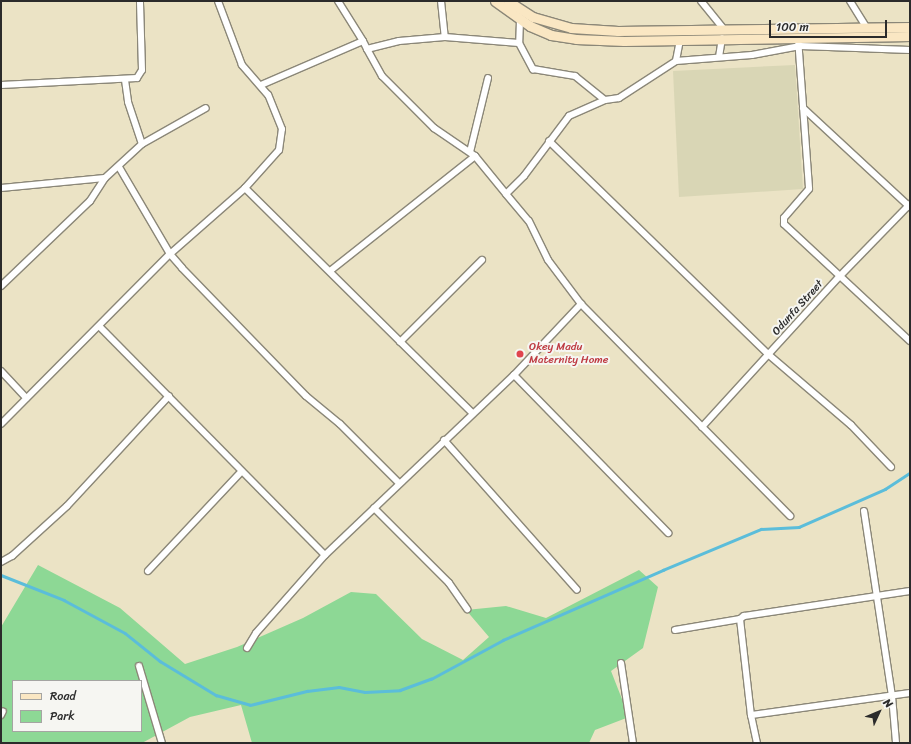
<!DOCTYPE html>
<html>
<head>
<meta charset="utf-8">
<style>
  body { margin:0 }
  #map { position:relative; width:911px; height:744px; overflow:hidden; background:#ebe3c5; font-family:Sriracha,sans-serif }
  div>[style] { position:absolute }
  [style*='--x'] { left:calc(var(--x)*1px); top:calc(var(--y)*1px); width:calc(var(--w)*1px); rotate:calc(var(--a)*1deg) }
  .built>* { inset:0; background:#d9d6b5 }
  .green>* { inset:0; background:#8dd895 }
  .stream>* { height:2.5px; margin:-1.25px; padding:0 1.25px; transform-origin:1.25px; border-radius:1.25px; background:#5bbdda }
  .roads { filter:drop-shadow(1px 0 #8b8778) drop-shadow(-1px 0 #8b8778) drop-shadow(0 1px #8b8778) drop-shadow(0 -1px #8b8778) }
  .minor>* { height:6px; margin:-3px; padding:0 3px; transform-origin:3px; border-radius:3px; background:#fff }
  .secondary>* { height:9px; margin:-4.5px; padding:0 4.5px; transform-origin:4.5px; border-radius:4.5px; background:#fae7c3 }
  .dots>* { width:11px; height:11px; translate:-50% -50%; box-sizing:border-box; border:2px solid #f6f6f2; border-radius:50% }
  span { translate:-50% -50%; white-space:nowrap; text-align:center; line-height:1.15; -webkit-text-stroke:4px #f6f6f2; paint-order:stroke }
  .street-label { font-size:11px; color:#2b2b2b }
  .health-label { font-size:11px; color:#be3a42 }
  .left { translate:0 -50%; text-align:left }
  .frame { position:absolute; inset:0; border:2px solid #2b2b2b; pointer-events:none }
  .legend { position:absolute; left:12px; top:680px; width:130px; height:52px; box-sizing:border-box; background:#f6f6f2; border:1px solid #a5a5a2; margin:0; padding:5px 7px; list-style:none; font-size:12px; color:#2b2b2b }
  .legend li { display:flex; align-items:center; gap:8px; height:20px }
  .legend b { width:20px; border:1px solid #a5a5a2 }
  .north { position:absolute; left:859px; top:692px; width:40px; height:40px; -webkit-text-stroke:3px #f6f6f2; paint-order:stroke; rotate:46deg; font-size:11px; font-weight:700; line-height:16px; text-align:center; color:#2b2b2b }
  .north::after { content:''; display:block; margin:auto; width:14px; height:18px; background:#2b2b2b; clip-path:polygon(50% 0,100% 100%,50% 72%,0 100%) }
  .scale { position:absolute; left:769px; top:20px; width:118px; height:18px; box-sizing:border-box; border:2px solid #2b2b2b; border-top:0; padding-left:5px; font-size:12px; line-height:14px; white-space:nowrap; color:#2b2b2b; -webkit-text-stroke:3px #f6f6f2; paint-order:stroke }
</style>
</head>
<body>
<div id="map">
  <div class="built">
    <i style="clip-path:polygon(795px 65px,803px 189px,679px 197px,673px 71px)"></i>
  </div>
  <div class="green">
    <i style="clip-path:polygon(evenodd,38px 565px,120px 608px,185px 664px,237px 647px,303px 618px,351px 592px,376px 594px,422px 639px,463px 660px,489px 637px,466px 610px,506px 606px,546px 618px,639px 570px,658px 587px,643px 648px,611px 671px,629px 717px,595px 730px,589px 743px,252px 743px,241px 705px,190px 717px,142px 743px,1px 743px,1px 627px,38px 565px,13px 681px,141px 681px,141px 731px,13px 731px,13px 681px)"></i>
  </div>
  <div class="stream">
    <i style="--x:1;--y:575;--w:68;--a:21.6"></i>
    <i style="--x:64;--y:600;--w:69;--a:28.4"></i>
    <i style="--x:125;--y:633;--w:45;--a:38.7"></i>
    <i style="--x:160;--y:661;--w:66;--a:31.3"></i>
    <i style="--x:216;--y:695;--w:35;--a:16"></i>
    <i style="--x:250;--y:705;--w:59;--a:-13.8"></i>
    <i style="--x:307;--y:691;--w:32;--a:-7"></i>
    <i style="--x:339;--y:687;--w:26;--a:11"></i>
    <i style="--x:365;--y:692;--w:35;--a:-3"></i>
    <i style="--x:400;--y:690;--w:33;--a:-20"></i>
    <i style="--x:431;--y:679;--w:82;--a:-28.4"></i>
    <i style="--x:503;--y:640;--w:175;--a:-23.6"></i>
    <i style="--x:663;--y:570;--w:106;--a:-22.7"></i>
    <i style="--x:761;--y:529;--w:38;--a:-3"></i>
    <i style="--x:799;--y:527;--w:94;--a:-23.8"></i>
    <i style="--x:885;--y:489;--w:30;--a:-33"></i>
  </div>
  <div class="roads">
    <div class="minor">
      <i style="--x:338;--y:1;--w:47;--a:58"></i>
      <i style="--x:441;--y:1;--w:36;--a:84"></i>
      <i style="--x:701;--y:1;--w:36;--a:51"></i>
      <i style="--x:850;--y:1;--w:31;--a:58"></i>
      <i style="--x:520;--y:20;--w:23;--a:92"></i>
      <i style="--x:519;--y:43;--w:30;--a:62"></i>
      <i style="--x:533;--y:69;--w:43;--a:9.5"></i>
      <i style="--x:575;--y:76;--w:38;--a:39"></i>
      <i style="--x:798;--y:38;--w:151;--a:85.8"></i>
      <i style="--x:809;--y:189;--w:38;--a:131"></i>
      <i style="--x:784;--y:218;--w:6;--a:90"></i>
      <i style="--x:784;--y:224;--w:172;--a:42.9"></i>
      <i style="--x:680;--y:40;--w:21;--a:101"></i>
      <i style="--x:676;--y:61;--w:68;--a:147"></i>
      <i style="--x:619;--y:98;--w:14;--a:172"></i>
      <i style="--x:605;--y:100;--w:39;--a:156"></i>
      <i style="--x:569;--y:116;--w:75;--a:126.9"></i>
      <i style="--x:524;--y:176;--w:25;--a:135"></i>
      <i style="--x:506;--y:194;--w:35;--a:50"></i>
      <i style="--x:529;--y:221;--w:43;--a:64"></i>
      <i style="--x:548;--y:260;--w:55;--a:53.1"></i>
      <i style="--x:581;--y:304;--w:298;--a:45.4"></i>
      <i style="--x:367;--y:49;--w:31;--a:61"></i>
      <i style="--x:382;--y:76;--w:74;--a:45"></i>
      <i style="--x:434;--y:128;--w:50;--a:34.3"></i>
      <i style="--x:475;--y:156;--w:49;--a:50.8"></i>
      <i style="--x:719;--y:57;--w:19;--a:-81"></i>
      <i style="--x:676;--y:61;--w:76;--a:-4.5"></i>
      <i style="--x:752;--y:55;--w:49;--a:-10.6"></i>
      <i style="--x:800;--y:46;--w:110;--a:2.1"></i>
      <i style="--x:125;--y:80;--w:22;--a:82"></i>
      <i style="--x:128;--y:102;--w:44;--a:71.6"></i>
      <i style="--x:1;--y:85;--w:136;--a:-2.9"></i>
      <i style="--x:137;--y:78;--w:9;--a:-58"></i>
      <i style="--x:142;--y:70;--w:69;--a:-91.7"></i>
      <i style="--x:261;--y:85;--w:111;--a:-23.3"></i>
      <i style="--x:363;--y:41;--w:9;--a:63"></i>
      <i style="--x:367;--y:49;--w:33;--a:-14"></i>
      <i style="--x:399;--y:41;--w:46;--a:-5"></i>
      <i style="--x:445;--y:37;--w:74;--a:4.6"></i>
      <i style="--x:803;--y:108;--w:146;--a:42.8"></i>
      <i style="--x:549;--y:141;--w:307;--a:44.2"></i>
      <i style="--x:769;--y:355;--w:108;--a:40.5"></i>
      <i style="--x:851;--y:425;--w:58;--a:46.4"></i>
      <i style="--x:470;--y:152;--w:76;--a:-76.3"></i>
      <i style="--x:119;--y:167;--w:101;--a:59.6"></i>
      <i style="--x:170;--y:254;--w:18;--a:49"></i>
      <i style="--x:182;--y:268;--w:178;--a:45.9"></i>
      <i style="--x:306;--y:396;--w:44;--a:39.5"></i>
      <i style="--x:340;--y:424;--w:83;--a:45"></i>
      <i style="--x:1;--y:188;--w:104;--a:-5.5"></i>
      <i style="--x:245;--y:188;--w:320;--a:44.7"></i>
      <i style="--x:330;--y:271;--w:185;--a:-38.4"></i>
      <i style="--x:1;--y:286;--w:123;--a:-43.7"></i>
      <i style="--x:90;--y:201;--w:27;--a:-57"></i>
      <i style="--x:105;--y:178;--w:50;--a:-42.6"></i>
      <i style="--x:142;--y:144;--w:73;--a:-29.4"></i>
      <i style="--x:100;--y:327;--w:320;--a:45.4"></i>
      <i style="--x:400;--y:342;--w:116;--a:-45"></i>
      <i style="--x:1;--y:371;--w:37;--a:47"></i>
      <i style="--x:514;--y:375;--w:221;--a:45.7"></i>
      <i style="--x:1;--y:424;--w:240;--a:-45.2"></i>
      <i style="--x:170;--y:254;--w:100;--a:-41.3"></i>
      <i style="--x:245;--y:188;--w:51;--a:-48.2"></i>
      <i style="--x:279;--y:150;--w:21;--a:-82"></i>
      <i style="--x:282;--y:129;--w:37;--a:-112"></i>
      <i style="--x:268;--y:95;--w:40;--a:-131"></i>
      <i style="--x:242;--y:65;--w:68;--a:-110.6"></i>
      <i style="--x:702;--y:427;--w:203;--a:-47.6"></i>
      <i style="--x:839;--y:277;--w:102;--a:-45.8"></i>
      <i style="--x:444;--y:440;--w:200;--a:48.4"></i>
      <i style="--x:374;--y:508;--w:106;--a:45"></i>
      <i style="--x:449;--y:583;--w:32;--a:55"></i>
      <i style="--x:864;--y:511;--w:187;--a:81.4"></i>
      <i style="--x:892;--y:696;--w:47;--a:85.1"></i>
      <i style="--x:1;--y:562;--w:13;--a:-29"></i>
      <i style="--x:12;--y:556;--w:74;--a:-42.3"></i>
      <i style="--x:67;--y:506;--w:150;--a:-47.2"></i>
      <i style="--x:148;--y:571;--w:136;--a:-46.8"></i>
      <i style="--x:740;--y:619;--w:97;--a:83.5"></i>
      <i style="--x:751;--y:715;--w:29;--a:78"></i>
      <i style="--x:675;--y:630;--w:66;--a:-9.6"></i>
      <i style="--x:740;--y:619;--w:5;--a:-37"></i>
      <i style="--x:744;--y:616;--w:168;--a:-8.6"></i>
      <i style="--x:247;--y:648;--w:17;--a:-59"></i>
      <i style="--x:256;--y:633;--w:104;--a:-48.5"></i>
      <i style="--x:325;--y:555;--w:261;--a:-43.6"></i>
      <i style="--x:514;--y:375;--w:98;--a:-46.7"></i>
      <i style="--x:621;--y:663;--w:81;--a:81.5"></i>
      <i style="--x:139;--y:666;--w:80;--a:73.4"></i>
      <i style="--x:1;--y:715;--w:4;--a:-63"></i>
      <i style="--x:751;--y:715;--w:161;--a:-7.9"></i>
    </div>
    <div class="secondary">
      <i style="--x:495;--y:1;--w:43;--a:35.5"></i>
      <i style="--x:530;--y:26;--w:23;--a:23"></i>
      <i style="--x:551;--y:35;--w:25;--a:9"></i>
      <i style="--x:576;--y:39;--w:48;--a:2.4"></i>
      <i style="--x:624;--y:41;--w:286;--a:-1"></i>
      <i style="--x:508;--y:1;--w:30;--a:33"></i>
      <i style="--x:533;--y:17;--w:40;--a:16"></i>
      <i style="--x:571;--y:28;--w:47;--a:3.7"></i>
      <i style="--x:618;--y:31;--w:292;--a:-0.8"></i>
    </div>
  </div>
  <div class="dots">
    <i style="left:520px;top:354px;background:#e0444e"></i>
  </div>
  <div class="street-label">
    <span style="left:798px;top:308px;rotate:-48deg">Odunfa Street</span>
  </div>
  <div class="health-label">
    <span class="left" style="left:529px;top:354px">Okey Madu<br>Maternity Home</span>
  </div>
  <div class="frame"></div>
  <ul class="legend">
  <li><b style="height:5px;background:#fae7c3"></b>Road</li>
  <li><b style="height:11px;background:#8dd895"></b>Park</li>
  </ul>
  <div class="north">N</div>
  <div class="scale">100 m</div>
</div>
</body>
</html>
